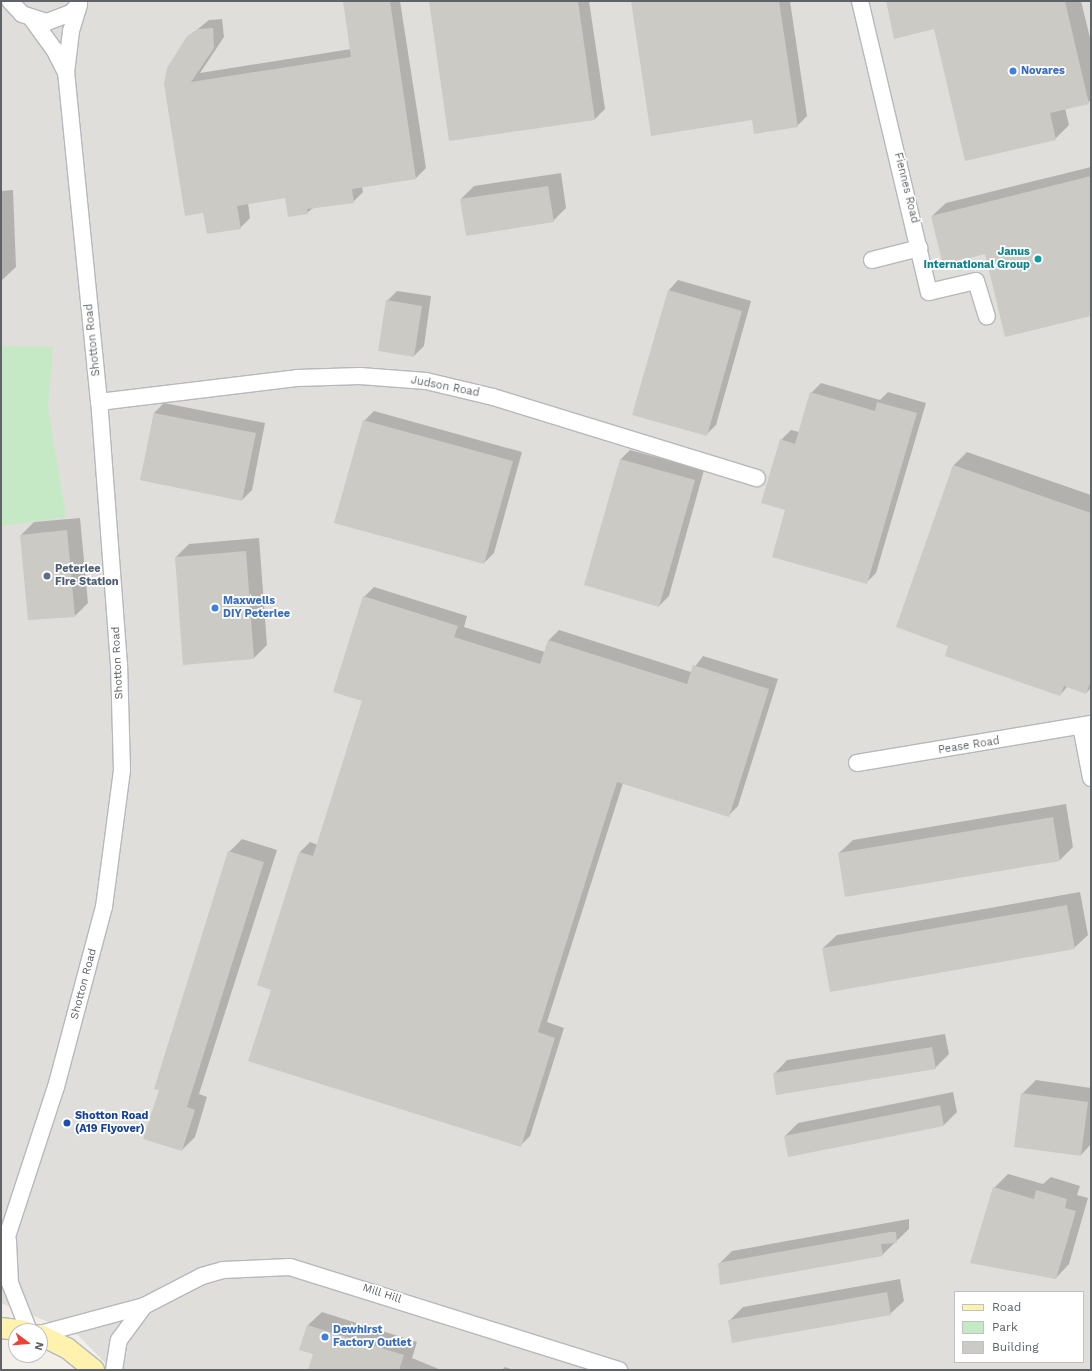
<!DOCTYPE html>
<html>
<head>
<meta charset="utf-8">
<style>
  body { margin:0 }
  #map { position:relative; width:1092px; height:1371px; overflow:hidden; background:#f1efe8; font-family:"Work Sans",sans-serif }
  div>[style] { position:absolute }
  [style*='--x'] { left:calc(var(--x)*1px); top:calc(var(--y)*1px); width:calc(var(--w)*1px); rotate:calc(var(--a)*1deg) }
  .industrial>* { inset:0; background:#e0deda }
  .green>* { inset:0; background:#c5e8c5 }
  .shadow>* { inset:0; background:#0003 }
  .building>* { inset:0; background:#cccac5 }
  .roads { filter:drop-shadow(1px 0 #b5b8bc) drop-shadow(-1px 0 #b5b8bc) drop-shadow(0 1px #b5b8bc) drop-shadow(0 -1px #b5b8bc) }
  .minor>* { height:16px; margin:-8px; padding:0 8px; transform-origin:8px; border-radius:8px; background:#fff }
  .major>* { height:20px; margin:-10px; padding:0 10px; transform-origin:10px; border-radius:10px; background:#fff2af }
  .dots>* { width:11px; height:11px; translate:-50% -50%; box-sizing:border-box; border:2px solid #fff; border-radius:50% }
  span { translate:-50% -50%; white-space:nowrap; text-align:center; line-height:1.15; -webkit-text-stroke:3.5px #fff; paint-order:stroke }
  .shop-label { font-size:11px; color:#366cbe; font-weight:700 }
  .left { translate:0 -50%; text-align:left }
  .street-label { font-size:11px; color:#5f6368 }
  .culture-label { font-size:11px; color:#0d838f; font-weight:700 }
  .right { translate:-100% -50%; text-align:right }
  .service-label { font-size:11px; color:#4e5e75; font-weight:700 }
  .transit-label { font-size:11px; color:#164399; font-weight:700 }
  .frame { position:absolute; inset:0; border:2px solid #5f6368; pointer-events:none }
  .legend { position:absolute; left:954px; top:1291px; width:130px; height:72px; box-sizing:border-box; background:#fff; border:1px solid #bfc1c3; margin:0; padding:5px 7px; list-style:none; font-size:12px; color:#5f6368 }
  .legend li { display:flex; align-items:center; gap:8px; height:20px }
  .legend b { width:20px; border:1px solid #bfc1c3 }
  .north { position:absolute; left:8px; top:1323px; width:40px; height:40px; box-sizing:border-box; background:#fff; border:1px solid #bfc1c3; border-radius:50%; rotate:106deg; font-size:11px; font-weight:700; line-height:16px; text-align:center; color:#5f6368 }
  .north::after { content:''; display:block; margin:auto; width:14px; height:18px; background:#ea4335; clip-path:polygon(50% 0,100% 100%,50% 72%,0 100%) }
</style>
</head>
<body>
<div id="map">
  <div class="industrial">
    <i style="clip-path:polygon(evenodd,1px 1px,1091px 1px,1091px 1370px,112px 1370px,76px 1333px,1px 1303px,1px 1px,955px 1292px,1083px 1292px,1083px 1362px,955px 1362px,955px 1292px)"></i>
  </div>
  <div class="green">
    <i style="clip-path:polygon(1px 346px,53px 347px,48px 407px,66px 517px,1px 526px)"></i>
  </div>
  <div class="shadow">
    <i style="clip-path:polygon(344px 1px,400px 1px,426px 168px,416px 178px,362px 187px,363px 192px,353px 202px,313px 208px,307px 213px,286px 197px,248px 203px,250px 218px,240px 228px,204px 212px,185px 215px,188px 37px,209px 20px,222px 19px,224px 37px,200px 73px,351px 49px)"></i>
    <i style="clip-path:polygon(430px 1px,589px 1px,605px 109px,595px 119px,450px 140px)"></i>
    <i style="clip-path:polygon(632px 1px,790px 1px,807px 116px,797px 126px,753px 119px)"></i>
    <i style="clip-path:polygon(887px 1px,1081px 1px,1091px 42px,1091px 101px,1065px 108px,1069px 125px,1055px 139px,935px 28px)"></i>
    <i style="clip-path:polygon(1091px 167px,1091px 315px,985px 253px,932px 216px,946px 203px)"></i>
    <i style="clip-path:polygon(561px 173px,566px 208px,553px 221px,461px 199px,474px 186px)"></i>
    <i style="clip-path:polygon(13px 190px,16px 267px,1px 281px,1px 191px)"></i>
    <i style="clip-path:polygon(678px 280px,751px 301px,716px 425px,706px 435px,633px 414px,669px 290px)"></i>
    <i style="clip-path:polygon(397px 291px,431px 296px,424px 346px,414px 356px,387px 301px)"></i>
    <i style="clip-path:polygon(821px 383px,880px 400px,888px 392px,926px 403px,876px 573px,866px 583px,786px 510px,781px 440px,791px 430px,799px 432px,811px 393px)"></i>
    <i style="clip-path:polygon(164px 403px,265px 423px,252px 490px,242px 500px,141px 480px,154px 413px)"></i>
    <i style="clip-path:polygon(374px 411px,522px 452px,494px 553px,484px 563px,364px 421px)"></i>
    <i style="clip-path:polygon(630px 450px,704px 470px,669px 596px,659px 606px,620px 460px)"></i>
    <i style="clip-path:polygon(967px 452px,1091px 495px,1091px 688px,1086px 693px,1068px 686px,1060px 695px,950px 645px,954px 465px)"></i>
    <i style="clip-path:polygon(80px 518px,88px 603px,75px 616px,21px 535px,34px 522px)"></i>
    <i style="clip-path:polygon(259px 538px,267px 645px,254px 658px,184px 664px,176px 557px,189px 544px)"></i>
    <i style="clip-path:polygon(374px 587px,467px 616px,464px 627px,545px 652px,549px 640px,559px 630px,691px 672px,703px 656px,778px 679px,738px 806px,728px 816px,623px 783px,547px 1022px,564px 1028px,530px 1136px,520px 1146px,272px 989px,258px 985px,300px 852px,310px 842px,318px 845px,364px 700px,364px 597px)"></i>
    <i style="clip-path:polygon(1066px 804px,1073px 847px,1060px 860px,839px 853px,853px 840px)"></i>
    <i style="clip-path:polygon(242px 839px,277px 850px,199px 1094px,207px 1097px,195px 1137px,182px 1150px,160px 1090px,229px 852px)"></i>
    <i style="clip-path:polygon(1080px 892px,1088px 935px,1074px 948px,823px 948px,837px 935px)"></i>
    <i style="clip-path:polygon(945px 1034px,949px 1054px,935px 1068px,774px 1074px,787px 1060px)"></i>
    <i style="clip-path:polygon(1036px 1080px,1091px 1088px,1091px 1144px,1081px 1155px,1022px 1094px)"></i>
    <i style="clip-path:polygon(953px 1092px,957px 1112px,944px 1125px,785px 1136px,798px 1123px)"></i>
    <i style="clip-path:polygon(1008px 1174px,1043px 1184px,1051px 1177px,1080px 1186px,1077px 1195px,1088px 1198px,1069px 1264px,1056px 1278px,994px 1188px)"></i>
    <i style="clip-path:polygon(909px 1219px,909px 1229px,882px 1255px,719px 1264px,732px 1251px)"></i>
    <i style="clip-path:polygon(900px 1279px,904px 1301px,890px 1314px,729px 1321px,743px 1307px)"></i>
    <i style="clip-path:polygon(322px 1312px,417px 1342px,412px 1358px,441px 1370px,309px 1370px,314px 1354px,301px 1349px,308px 1325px)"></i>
    <i style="clip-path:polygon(505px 1367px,514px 1370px,502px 1370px)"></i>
  </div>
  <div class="building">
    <i style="clip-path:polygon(343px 1px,390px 1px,416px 179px,352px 189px,354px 203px,307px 209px,308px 214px,288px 217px,285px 198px,237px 206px,241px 229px,207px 234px,203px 213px,185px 216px,164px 84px,167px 68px,187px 36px,198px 29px,213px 28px,214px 48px,191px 82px,351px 57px)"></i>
    <i style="clip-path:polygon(429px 1px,578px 1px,595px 120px,449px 141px)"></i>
    <i style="clip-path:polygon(631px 1px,779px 1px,798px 127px,754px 134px,752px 120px,651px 136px)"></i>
    <i style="clip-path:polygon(886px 1px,1065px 1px,1089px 104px,1050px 113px,1056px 140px,965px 161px,934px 29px,894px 39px)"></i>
    <i style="clip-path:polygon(1091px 176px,1091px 316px,1005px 337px,985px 254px,943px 265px,931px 216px)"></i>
    <i style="clip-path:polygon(548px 186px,554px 222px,466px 236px,460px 199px)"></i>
    <i style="clip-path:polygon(668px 290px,742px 311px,707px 436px,632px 415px)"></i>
    <i style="clip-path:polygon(386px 300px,422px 306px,414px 357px,378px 351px)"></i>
    <i style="clip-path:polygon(810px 392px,875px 411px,877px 402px,917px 413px,867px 584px,772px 557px,785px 510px,761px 503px,780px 439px,795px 444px)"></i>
    <i style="clip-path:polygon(154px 413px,256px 433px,242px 501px,140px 480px)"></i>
    <i style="clip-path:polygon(363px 420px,513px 461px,484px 564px,334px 523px)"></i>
    <i style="clip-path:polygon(620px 459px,695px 480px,659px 607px,584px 585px)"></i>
    <i style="clip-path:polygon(953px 465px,1091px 513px,1091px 680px,1086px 694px,1064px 686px,1060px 696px,945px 656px,948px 646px,896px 627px)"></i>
    <i style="clip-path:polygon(67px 530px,75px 617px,28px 620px,20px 535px)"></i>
    <i style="clip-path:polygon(246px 551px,254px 659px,183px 665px,175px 557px)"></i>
    <i style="clip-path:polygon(363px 596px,458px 626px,454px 637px,540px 664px,548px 640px,687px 684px,693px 665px,769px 689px,729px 817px,617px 782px,538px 1032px,555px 1038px,521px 1147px,248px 1061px,271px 990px,257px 985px,299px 852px,313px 856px,362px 701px,333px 692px)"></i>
    <i style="clip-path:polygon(1053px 817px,1060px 861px,845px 897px,838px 853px)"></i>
    <i style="clip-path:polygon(228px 851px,264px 862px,187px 1107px,195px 1110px,182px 1151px,143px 1139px,159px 1090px,154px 1089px)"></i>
    <i style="clip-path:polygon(1067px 905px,1075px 949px,830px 992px,822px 948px)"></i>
    <i style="clip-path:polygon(932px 1047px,936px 1069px,776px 1095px,773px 1073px)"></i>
    <i style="clip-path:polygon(1021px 1093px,1088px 1102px,1081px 1156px,1014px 1147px)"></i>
    <i style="clip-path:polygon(940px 1105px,944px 1126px,788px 1157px,784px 1136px)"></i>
    <i style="clip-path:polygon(993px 1187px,1034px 1199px,1036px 1190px,1067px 1199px,1065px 1208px,1076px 1211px,1056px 1279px,970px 1263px)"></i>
    <i style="clip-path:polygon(890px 1232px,896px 1232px,897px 1243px,881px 1244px,883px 1256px,720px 1285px,718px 1263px)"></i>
    <i style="clip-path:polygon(887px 1292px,891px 1315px,732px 1343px,728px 1320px)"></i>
    <i style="clip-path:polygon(307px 1325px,404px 1355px,399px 1370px,308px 1370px,313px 1354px,299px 1350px)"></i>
  </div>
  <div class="roads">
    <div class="minor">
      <i style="--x:10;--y:1;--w:18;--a:47"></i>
      <i style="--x:22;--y:14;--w:26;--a:18"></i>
      <i style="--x:47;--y:22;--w:26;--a:-21"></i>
      <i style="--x:71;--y:13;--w:12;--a:-48"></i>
      <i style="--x:860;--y:1;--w:299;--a:76.7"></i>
      <i style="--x:929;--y:292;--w:48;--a:-13.2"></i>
      <i style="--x:976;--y:281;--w:37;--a:73"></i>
      <i style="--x:32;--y:19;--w:37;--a:54"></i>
      <i style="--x:54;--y:49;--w:27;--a:63"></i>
      <i style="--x:872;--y:260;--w:49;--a:-14.3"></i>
      <i style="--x:99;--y:402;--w:199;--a:-6.9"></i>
      <i style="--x:297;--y:378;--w:63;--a:-1.8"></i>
      <i style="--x:360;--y:376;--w:66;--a:4.3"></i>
      <i style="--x:426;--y:381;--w:69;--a:13.4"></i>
      <i style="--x:493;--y:397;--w:276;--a:17.1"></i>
      <i style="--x:1081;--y:726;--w:53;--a:79.1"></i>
      <i style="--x:857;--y:763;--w:237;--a:-9.5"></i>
      <i style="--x:8;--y:1241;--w:42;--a:87.3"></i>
      <i style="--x:10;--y:1283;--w:52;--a:68.4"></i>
      <i style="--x:1;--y:1255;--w:177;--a:-71.9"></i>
      <i style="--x:56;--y:1087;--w:186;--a:-75.1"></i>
      <i style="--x:104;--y:907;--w:138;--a:-82.5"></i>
      <i style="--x:122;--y:770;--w:105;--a:-91.6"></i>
      <i style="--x:119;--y:665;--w:264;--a:-94.3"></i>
      <i style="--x:99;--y:402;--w:331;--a:-95.7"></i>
      <i style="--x:66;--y:73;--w:42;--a:-83.2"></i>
      <i style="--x:71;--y:31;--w:28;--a:-73"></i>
      <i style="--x:40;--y:1334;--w:108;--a:-15.1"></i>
      <i style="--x:144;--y:1306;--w:65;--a:-27.3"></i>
      <i style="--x:202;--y:1276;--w:22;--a:-16"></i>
      <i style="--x:223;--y:1270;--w:67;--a:-2.6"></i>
      <i style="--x:290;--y:1267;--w:345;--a:17.4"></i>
      <i style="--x:114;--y:1370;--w:30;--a:-81"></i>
      <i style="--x:119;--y:1340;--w:42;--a:-53.7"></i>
    </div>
    <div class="major">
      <i style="--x:1;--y:1328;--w:24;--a:7"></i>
      <i style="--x:40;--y:1335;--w:30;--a:26"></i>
      <i style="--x:67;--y:1348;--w:35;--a:39"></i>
    </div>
  </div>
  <div class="dots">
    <i style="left:1013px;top:71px;background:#3f7fe0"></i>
    <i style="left:1038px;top:259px;background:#0f9aa8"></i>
    <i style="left:47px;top:576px;background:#5c6f8a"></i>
    <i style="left:215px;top:608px;background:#3f7fe0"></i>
    <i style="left:67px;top:1123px;background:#1a4fb4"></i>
    <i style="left:325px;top:1337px;background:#3f7fe0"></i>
  </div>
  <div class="shop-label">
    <span class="left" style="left:1021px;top:71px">Novares</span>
    <span class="left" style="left:223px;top:608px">Maxwells<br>DIY Peterlee</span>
    <span class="left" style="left:333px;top:1337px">Dewhirst<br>Factory Outlet</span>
  </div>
  <div class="street-label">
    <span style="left:906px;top:188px;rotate:76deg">Fiennes Road</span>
    <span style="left:93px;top:340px;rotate:-96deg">Shotton Road</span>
    <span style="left:445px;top:387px;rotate:11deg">Judson Road</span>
    <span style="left:118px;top:663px;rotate:-93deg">Shotton Road</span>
    <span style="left:969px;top:746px;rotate:-9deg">Pease Road</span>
    <span style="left:84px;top:984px;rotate:-75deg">Shotton Road</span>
    <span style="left:382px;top:1294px;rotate:18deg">Mill Hill</span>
  </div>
  <div class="culture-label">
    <span class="right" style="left:1030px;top:259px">Janus<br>International Group</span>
  </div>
  <div class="service-label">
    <span class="left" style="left:55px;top:576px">Peterlee<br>Fire Station</span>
  </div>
  <div class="transit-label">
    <span class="left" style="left:75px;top:1123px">Shotton Road<br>(A19 Flyover)</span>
  </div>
  <div class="frame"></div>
  <ul class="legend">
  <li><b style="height:5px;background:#fff2af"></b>Road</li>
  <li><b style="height:11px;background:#c5e8c5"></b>Park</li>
  <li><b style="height:11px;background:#cccac5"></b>Building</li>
  </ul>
  <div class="north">N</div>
</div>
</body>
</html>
